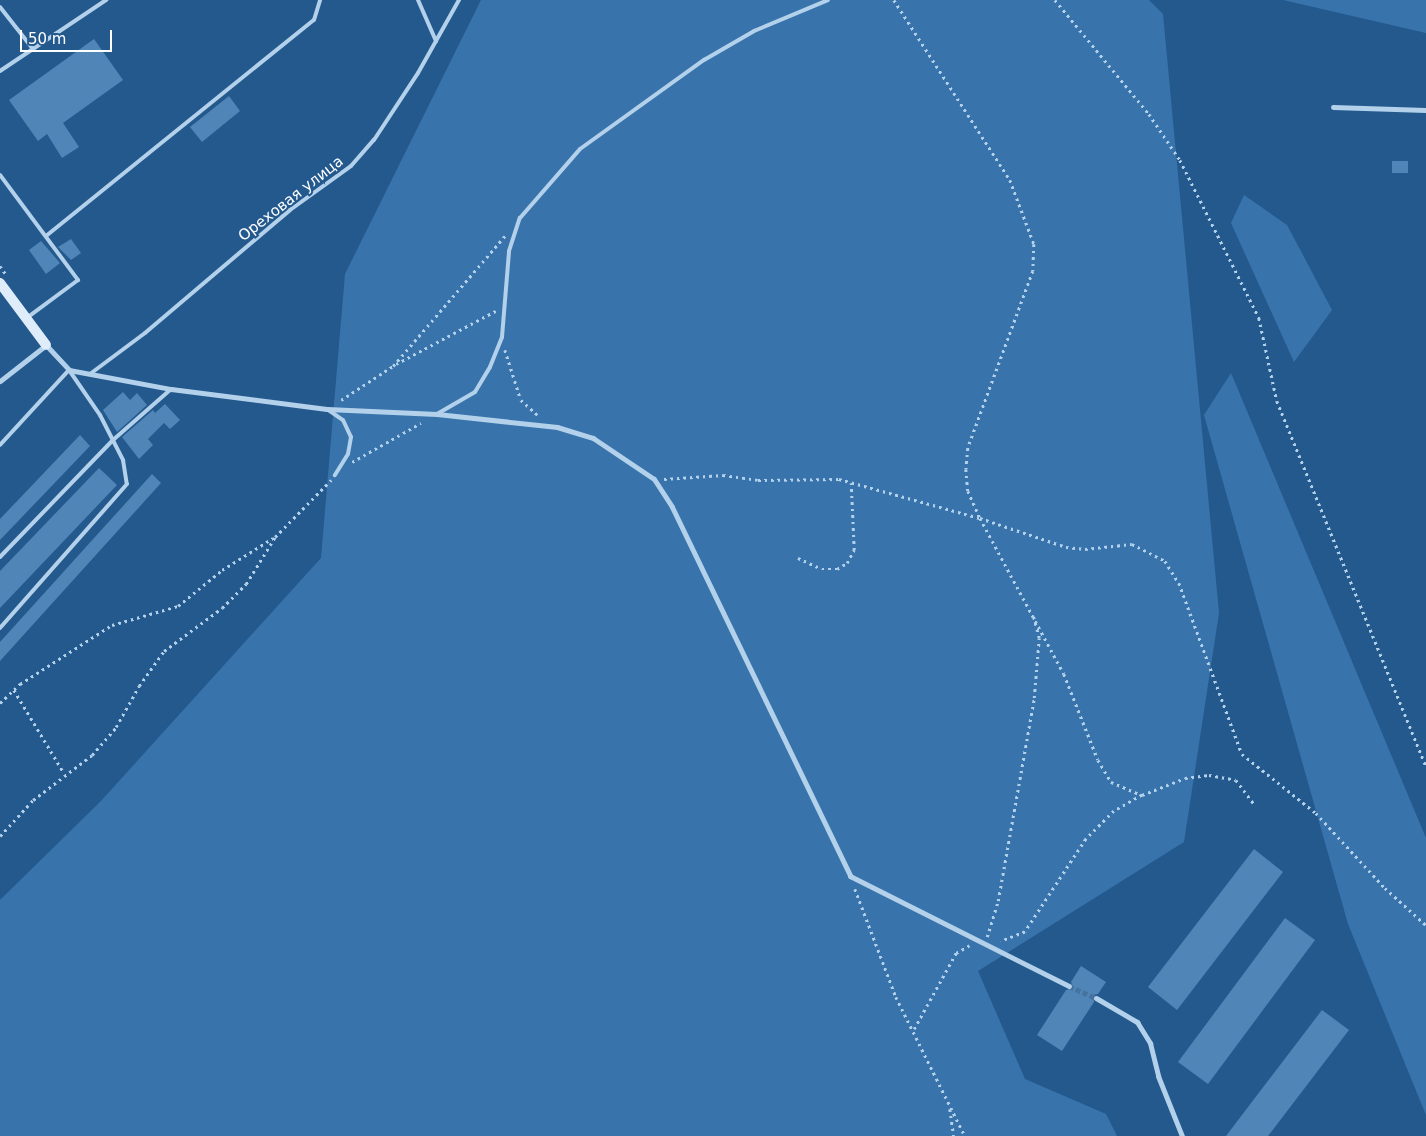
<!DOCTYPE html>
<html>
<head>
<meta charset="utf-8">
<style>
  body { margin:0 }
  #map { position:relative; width:1426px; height:1136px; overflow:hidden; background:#24598e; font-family:"DejaVu Sans",sans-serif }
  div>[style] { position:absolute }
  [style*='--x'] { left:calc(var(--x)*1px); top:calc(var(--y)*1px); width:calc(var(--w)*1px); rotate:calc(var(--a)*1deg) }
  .green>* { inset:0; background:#3874ab }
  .building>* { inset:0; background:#5085b7 }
  .street-tunnel>* { height:5px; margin-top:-2.5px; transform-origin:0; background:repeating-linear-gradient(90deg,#45729f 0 5px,transparent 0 7.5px) }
  .path>* { height:2.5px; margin-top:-1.25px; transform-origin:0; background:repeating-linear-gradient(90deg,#b3d1eb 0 2.5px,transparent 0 6.5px) }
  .lane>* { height:4px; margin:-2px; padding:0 2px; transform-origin:2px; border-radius:2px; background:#b3d1eb }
  .street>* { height:5px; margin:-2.5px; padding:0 2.5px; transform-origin:2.5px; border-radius:2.5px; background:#b3d1eb }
  .secondary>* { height:10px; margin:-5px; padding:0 5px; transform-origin:5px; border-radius:5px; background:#dfecf9 }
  span { translate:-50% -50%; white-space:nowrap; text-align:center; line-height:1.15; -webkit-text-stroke:4px #24598e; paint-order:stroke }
  .street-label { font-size:15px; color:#fff }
  .scale { position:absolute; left:20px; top:30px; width:92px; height:22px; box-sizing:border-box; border:2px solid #fff; border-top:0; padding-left:6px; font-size:15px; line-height:18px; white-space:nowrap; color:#fff; -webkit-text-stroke:4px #24598e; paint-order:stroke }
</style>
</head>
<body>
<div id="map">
  <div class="green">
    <i style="clip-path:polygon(481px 0,1149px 0,1163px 14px,1219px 613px,1184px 842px,978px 971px,1025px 1079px,1106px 1114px,1117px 1136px,0 1136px,0 900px,101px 801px,321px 558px,345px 274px)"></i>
    <i style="clip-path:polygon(1283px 0,1426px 0,1426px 33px)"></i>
    <i style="clip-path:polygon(1244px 195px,1287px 225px,1332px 310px,1294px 362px,1231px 223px)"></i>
    <i style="clip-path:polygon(1231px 373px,1426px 838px,1426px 1115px,1348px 924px,1204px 415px)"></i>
  </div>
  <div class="building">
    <i style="clip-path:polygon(94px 39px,123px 80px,63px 123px,79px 147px,62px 158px,47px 134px,38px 141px,9px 100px)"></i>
    <i style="clip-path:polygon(229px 96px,240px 111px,202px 142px,190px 127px)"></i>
    <i style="clip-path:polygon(1392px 161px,1408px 161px,1408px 173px,1392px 173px)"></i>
    <i style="clip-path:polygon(71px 239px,81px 253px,71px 260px,58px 247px)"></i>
    <i style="clip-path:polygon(41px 241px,60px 263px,46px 274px,29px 250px)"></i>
    <i style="clip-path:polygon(123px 392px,130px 400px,137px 393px,147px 405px,117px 432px,103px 410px)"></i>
    <i style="clip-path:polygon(165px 404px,180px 420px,170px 429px,164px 423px,148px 439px,153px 445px,139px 459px,122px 437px,153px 410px,155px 413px)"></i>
    <i style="clip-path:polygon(80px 435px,90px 446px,0 540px,0 519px)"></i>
    <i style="clip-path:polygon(99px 468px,117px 485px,0 608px,0 571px)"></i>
    <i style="clip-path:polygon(152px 474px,161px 483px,0 661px,0 642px)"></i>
    <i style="clip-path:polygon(1254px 849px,1283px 872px,1177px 1010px,1148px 987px)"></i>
    <i style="clip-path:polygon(1285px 918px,1315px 940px,1208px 1084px,1178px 1062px)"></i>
    <i style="clip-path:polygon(1081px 966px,1106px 982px,1098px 994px,1093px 995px,1094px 1002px,1062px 1051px,1037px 1035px,1066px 990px,1073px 988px,1071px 982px)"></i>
    <i style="clip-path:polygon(1322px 1010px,1349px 1030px,1268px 1136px,1226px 1136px)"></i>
  </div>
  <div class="street-tunnel">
    <i style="--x:1069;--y:986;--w:30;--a:24"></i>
  </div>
  <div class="path">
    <i style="--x:894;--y:0;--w:214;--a:57.2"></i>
    <i style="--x:1010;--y:180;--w:68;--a:69.4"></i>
    <i style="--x:1034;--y:244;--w:27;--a:92"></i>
    <i style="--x:1033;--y:271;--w:189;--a:110.2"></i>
    <i style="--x:968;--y:448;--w:21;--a:95"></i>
    <i style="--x:966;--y:469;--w:22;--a:85"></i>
    <i style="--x:968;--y:491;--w:30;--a:66"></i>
    <i style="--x:980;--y:518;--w:91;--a:18.6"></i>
    <i style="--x:1066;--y:547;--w:19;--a:6"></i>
    <i style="--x:1085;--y:549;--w:47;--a:-6.1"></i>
    <i style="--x:1132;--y:544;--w:37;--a:27"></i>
    <i style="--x:1165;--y:561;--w:26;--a:58"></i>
    <i style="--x:1179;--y:583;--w:182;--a:69.8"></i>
    <i style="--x:1242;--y:754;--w:95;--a:38.6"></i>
    <i style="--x:1316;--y:813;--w:102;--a:47.4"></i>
    <i style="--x:1385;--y:888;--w:55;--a:42.1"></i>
    <i style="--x:1055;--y:0;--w:148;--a:50.5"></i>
    <i style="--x:1149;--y:114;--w:55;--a:56"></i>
    <i style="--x:1180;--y:160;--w:177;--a:63.4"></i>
    <i style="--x:1259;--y:318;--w:85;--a:77.8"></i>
    <i style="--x:1277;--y:401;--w:395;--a:67.8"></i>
    <i style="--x:0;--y:266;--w:9;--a:54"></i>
    <i style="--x:505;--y:350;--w:52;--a:72.3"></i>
    <i style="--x:521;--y:400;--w:24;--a:42"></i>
    <i style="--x:396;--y:364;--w:115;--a:-28.1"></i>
    <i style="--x:341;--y:400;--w:62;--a:-33.2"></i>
    <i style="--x:393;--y:366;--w:172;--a:-49.3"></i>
    <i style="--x:352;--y:462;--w:79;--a:-29.5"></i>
    <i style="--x:664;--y:479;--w:59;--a:-3.9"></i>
    <i style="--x:723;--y:475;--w:35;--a:8"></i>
    <i style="--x:758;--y:480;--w:81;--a:-0.7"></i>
    <i style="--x:839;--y:479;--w:146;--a:15.5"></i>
    <i style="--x:980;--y:518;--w:177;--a:61.7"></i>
    <i style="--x:1064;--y:674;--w:92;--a:68.4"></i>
    <i style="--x:1098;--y:760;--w:26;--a:59"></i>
    <i style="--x:1111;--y:782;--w:34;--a:23"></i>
    <i style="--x:1142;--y:795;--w:32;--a:150"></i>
    <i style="--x:1114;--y:811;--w:40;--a:135"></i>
    <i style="--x:1086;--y:839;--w:111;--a:123.3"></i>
    <i style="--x:1025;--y:932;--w:26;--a:159"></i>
    <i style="--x:798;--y:558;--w:26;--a:25"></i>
    <i style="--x:822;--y:569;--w:15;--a:0"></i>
    <i style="--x:837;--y:569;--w:12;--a:-31"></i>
    <i style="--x:847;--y:563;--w:15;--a:-62"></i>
    <i style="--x:854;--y:550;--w:67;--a:-92.6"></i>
    <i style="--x:14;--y:690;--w:97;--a:58.9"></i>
    <i style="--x:0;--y:703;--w:28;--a:-44"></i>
    <i style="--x:20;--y:684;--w:109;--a:-32.7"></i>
    <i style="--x:112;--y:625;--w:69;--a:-16.1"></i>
    <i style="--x:178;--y:606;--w:57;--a:-39.3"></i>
    <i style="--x:222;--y:570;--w:60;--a:-32.1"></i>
    <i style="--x:1142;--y:795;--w:46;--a:-21.6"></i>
    <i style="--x:1185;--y:778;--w:24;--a:-7"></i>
    <i style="--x:1209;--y:775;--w:27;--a:10"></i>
    <i style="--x:1236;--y:780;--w:30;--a:53"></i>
    <i style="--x:0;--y:836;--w:49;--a:-47.5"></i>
    <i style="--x:33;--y:800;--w:74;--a:-37.3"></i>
    <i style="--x:92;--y:755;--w:37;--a:-49"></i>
    <i style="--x:116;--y:727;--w:47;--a:-60.7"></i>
    <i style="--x:139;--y:686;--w:43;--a:-54.5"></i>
    <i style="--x:164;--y:651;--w:72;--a:-36.6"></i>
    <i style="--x:222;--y:608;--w:34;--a:-45"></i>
    <i style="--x:246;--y:584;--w:55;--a:-58.3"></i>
    <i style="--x:275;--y:537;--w:80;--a:-45.5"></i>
    <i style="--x:855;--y:889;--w:116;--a:69.2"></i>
    <i style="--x:896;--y:997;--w:155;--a:63.6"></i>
    <i style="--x:987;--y:937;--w:38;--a:-73"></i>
    <i style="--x:998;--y:901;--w:206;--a:-79.9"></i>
    <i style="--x:1034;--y:698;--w:60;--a:-85.2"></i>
    <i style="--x:1039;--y:638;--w:23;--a:-105"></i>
    <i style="--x:914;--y:1029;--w:87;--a:-61.1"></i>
    <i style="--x:956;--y:953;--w:16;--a:-30"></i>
    <i style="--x:950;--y:1109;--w:27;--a:82"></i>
  </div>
  <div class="lane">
    <i style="--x:418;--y:0;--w:45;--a:66.3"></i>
    <i style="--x:0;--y:7;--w:53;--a:51.8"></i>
    <i style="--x:0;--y:71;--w:128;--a:-33.8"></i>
    <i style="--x:0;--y:175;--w:131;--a:53.4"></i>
    <i style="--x:78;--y:280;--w:62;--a:143.5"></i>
    <i style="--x:46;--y:236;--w:344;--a:-38.9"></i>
    <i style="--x:314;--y:20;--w:21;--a:-73"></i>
    <i style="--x:90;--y:374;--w:69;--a:-36.7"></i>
    <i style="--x:145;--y:333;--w:190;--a:-40.3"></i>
    <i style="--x:290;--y:210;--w:75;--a:-35.8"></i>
    <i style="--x:351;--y:166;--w:35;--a:-49"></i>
    <i style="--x:374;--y:140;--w:80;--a:-56.7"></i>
    <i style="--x:418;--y:73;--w:84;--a:-60.7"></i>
    <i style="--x:327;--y:409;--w:19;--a:35"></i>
    <i style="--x:343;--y:420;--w:19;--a:65"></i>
    <i style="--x:351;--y:437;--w:17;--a:100"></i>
    <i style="--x:348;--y:454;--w:25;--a:122"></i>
    <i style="--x:437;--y:414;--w:44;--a:-30.1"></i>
    <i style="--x:475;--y:392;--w:29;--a:-59"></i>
    <i style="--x:490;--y:367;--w:32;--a:-68"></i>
    <i style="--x:502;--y:337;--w:86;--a:-85.3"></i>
    <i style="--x:509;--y:251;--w:35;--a:-72"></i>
    <i style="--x:520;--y:218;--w:91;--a:-49"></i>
    <i style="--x:580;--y:149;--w:153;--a:-35.7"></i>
    <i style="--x:704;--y:60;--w:58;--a:-30.1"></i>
    <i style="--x:754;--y:31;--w:80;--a:-22.7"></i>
    <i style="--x:0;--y:445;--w:102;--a:-47.4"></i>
    <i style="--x:69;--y:370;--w:55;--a:55.4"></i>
    <i style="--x:100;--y:415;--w:51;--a:62.9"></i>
    <i style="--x:123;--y:460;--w:24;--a:81"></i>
    <i style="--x:127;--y:484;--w:192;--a:131.4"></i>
    <i style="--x:0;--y:557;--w:163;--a:-46"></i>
    <i style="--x:113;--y:440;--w:77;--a:-41.3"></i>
  </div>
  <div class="street">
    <i style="--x:1333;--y:107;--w:93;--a:1.8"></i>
    <i style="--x:0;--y:381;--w:58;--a:-38"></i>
    <i style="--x:46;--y:345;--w:34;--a:47"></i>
    <i style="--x:69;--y:370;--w:104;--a:10.6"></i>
    <i style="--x:171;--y:389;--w:157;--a:7.3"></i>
    <i style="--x:327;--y:409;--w:110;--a:2.6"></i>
    <i style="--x:437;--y:414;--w:121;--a:6.2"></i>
    <i style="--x:557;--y:427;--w:38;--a:17"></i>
    <i style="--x:593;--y:438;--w:73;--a:33.9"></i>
    <i style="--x:654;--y:479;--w:33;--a:57"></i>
    <i style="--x:672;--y:507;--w:410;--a:64.2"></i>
    <i style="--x:850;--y:876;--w:245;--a:26.7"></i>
    <i style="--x:1096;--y:998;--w:48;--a:30.3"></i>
    <i style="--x:1137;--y:1022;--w:25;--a:58"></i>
    <i style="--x:1150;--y:1043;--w:34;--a:76"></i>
    <i style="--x:1158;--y:1076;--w:65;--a:68.2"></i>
  </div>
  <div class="secondary">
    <i style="--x:0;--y:283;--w:77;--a:53.4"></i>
  </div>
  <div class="street-label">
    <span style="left:291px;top:199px;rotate:-38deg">Ореховая улица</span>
  </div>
  <div class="scale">50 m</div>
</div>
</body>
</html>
